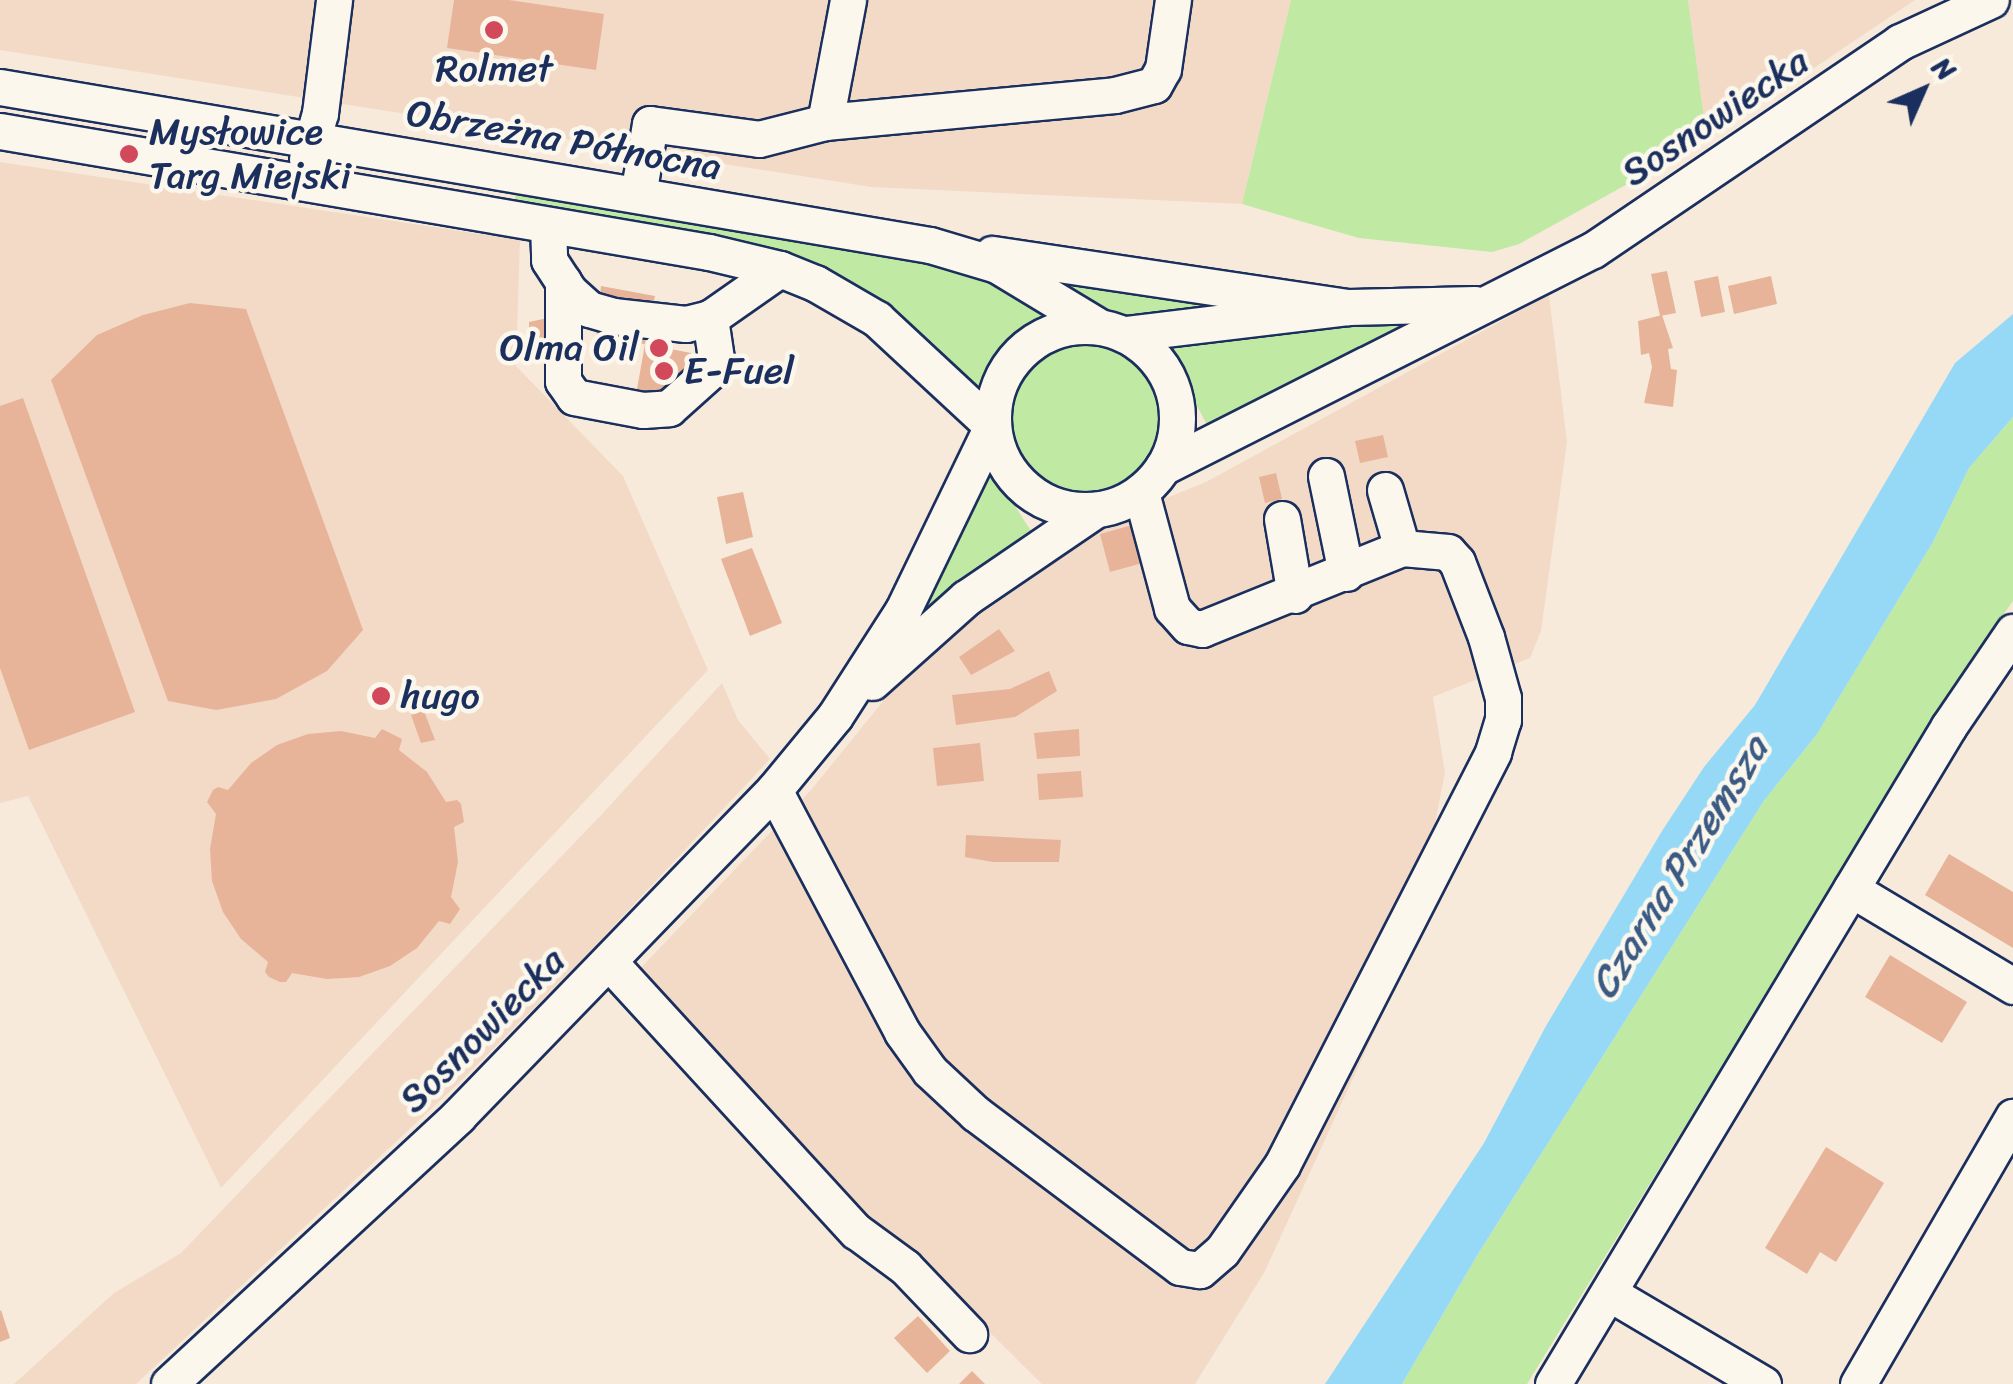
<!DOCTYPE html>
<html>
<head>
<meta charset="utf-8">
<style>
  body { margin:0 }
  #map { position:relative; width:2013px; height:1384px; overflow:hidden; background:#f7eadb; font-family:Sriracha,sans-serif }
  div>[style] { position:absolute }
  [style*='--x'] { left:calc(var(--x)*1px); top:calc(var(--y)*1px); width:calc(var(--w)*1px); rotate:calc(var(--a)*1deg) }
  .built>* { inset:0; background:#f2dac7 }
  .green>* { inset:0; background:#c0e9a4 }
  .round { border-radius:50% }
  .water>* { inset:0; background:#95d9f7 }
  .building>* { inset:0; background:#e7b499 }
  .roads { filter:drop-shadow(2px 0 #1b2f5e) drop-shadow(-2px 0 #1b2f5e) drop-shadow(0 2px #1b2f5e) drop-shadow(0 -2px #1b2f5e) }
  .minor>* { height:35px; margin:-17.5px; padding:0 17.5px; transform-origin:17.5px; border-radius:17.5px; background:#fbf7ec }
  .minor>.ring { margin:-17.5px; padding:0; box-sizing:content-box; background:none; border:35px solid #fbf7ec; border-radius:50% }
  .dots>* { width:28px; height:28px; translate:-50% -50%; box-sizing:border-box; border:5px solid #fbf7ec; border-radius:50% }
  span { translate:-50% -50%; white-space:nowrap; text-align:center; line-height:1.15; -webkit-text-stroke:9px #fbf7ec; paint-order:stroke }
  .poi-label { font-size:38px; color:#1b2f5e }
  .left { translate:0 -50%; text-align:left }
  .right { translate:-100% -50%; text-align:right }
  .street-label { font-size:38px; color:#1b2f5e }
  .water-label { font-size:40px; color:#3a5a84; font-style:italic }
  .north { position:absolute; left:1873px; top:40px; width:100px; height:100px; -webkit-text-stroke:8px #fbf7ec; paint-order:stroke; rotate:45deg; font-size:28px; font-weight:700; line-height:40px; text-align:center; color:#1b2f5e }
  .north::after { content:''; display:block; margin:auto; width:35px; height:45px; background:#1b2f5e; clip-path:polygon(50% 0,100% 100%,50% 72%,0 100%) }
</style>
</head>
<body>
<div id="map">
  <div class="built">
    <i style="clip-path:polygon(0 0,1291px 0,1242px 204px,871px 187px,0 50px)"></i>
    <i style="clip-path:polygon(1688px 0,1915px 0,1707px 140px)"></i>
    <i style="clip-path:polygon(0 162px,520px 240px,516px 366px,623px 476px,708px 670px,221px 1188px,28px 796px,0 803px)"></i>
    <i style="clip-path:polygon(1549px 295px,1567px 442px,1541px 631px,1530px 658px,1433px 697px,1445px 773px,1408px 958px,1264px 1273px,1195px 1384px,1042px 1384px,905px 1249px,820px 1182px,632px 977px,811px 790px,919px 657px,1117px 518px,1206px 482px)"></i>
    <i style="clip-path:polygon(722px 683px,738px 720px,770px 759px,576px 966px,461px 1081px,136px 1384px,14px 1384px,114px 1293px,181px 1253px,603px 813px)"></i>
  </div>
  <div class="green">
    <i style="clip-path:polygon(1291px 0,1688px 0,1707px 140px,1519px 244px,1492px 252px,1359px 238px,1242px 204px)"></i>
    <i style="clip-path:polygon(514px 188px,951px 264px,1006px 286px,1054px 315px,1009px 342px,979px 388px,932px 342px,878px 302px,516px 205px)"></i>
    <i style="clip-path:polygon(1049px 276px,1212px 298px,1214px 308px,1119px 315px)"></i>
    <i style="clip-path:polygon(1422px 315px,1425px 321px,1212px 434px,1160px 337px)"></i>
    <i class="round" style="left:1012px;top:345px;width:146px;height:146px"></i>
    <i style="clip-path:polygon(2013px 417px,2013px 601px,1972px 658px,1527px 1384px,1402px 1384px,1478px 1254px,1763px 802px,1817px 734px,1933px 542px,1969px 468px)"></i>
    <i style="clip-path:polygon(987px 463px,1031px 531px,923px 615px,921px 609px)"></i>
  </div>
  <div class="water">
    <i style="clip-path:polygon(2013px 314px,2013px 417px,1969px 468px,1933px 542px,1817px 734px,1763px 802px,1478px 1254px,1402px 1384px,1325px 1384px,1484px 1143px,1546px 1026px,1662px 831px,1704px 767px,1755px 705px,1955px 363px)"></i>
  </div>
  <div class="building">
    <i style="clip-path:polygon(454px 0,509px 0,604px 14px,596px 70px,447px 48px)"></i>
    <i style="clip-path:polygon(1667px 271px,1676px 313px,1660px 316px,1651px 274px)"></i>
    <i style="clip-path:polygon(1718px 276px,1725px 312px,1701px 317px,1694px 281px)"></i>
    <i style="clip-path:polygon(1771px 276px,1777px 304px,1734px 314px,1728px 286px)"></i>
    <i style="clip-path:polygon(601px 286px,655px 296px,645px 344px,596px 339px)"></i>
    <i style="clip-path:polygon(190px 303px,246px 309px,363px 630px,327px 671px,276px 699px,216px 710px,168px 701px,51px 380px,97px 335px,143px 315px)"></i>
    <i style="clip-path:polygon(1662px 315px,1673px 348px,1668px 349px,1671px 369px,1677px 370px,1673px 407px,1644px 403px,1652px 367px,1649px 353px,1641px 355px,1638px 321px)"></i>
    <i style="clip-path:polygon(557px 316px,562px 359px,542px 363px,539px 347px,529px 346px,529px 322px)"></i>
    <i style="clip-path:polygon(645px 344px,691px 353px,683px 398px,637px 389px)"></i>
    <i style="clip-path:polygon(23px 398px,135px 712px,29px 750px,0 668px,0 406px)"></i>
    <i style="clip-path:polygon(1383px 435px,1388px 457px,1360px 463px,1355px 441px)"></i>
    <i style="clip-path:polygon(1276px 473px,1282px 499px,1265px 503px,1259px 477px)"></i>
    <i style="clip-path:polygon(743px 492px,753px 537px,726px 544px,717px 497px)"></i>
    <i style="clip-path:polygon(1136px 524px,1146px 562px,1110px 572px,1100px 534px)"></i>
    <i style="clip-path:polygon(752px 548px,782px 623px,750px 636px,721px 559px)"></i>
    <i style="clip-path:polygon(999px 629px,1015px 651px,971px 675px,959px 657px)"></i>
    <i style="clip-path:polygon(1049px 671px,1057px 691px,1015px 717px,956px 725px,952px 695px,1010px 689px)"></i>
    <i style="clip-path:polygon(424px 711px,435px 740px,421px 743px,411px 715px)"></i>
    <i style="clip-path:polygon(382px 729px,402px 739px,399px 750px,427px 772px,446px 802px,457px 800px,461px 804px,464px 822px,454px 827px,458px 862px,451px 897px,460px 909px,450px 924px,439px 921px,417px 948px,390px 966px,359px 977px,327px 979px,292px 973px,286px 982px,280px 982px,269px 977px,265px 972px,268px 962px,241px 939px,223px 912px,212px 881px,210px 849px,216px 814px,207px 802px,213px 790px,218px 787px,228px 790px,251px 763px,277px 745px,308px 734px,341px 731px,375px 738px)"></i>
    <i style="clip-path:polygon(1079px 729px,1080px 756px,1037px 759px,1034px 733px)"></i>
    <i style="clip-path:polygon(980px 743px,984px 781px,937px 786px,933px 748px)"></i>
    <i style="clip-path:polygon(1081px 771px,1083px 797px,1039px 800px,1037px 774px)"></i>
    <i style="clip-path:polygon(966px 835px,1061px 840px,1059px 862px,993px 862px,965px 857px)"></i>
    <i style="clip-path:polygon(1949px 854px,2013px 892px,2013px 948px,1925px 895px)"></i>
    <i style="clip-path:polygon(1890px 955px,1967px 1002px,1942px 1043px,1865px 997px)"></i>
    <i style="clip-path:polygon(1826px 1147px,1884px 1183px,1836px 1262px,1820px 1252px,1807px 1274px,1765px 1248px)"></i>
    <i style="clip-path:polygon(1px 1310px,10px 1338px,0 1342px,0 1311px)"></i>
    <i style="clip-path:polygon(918px 1316px,950px 1351px,927px 1373px,894px 1338px)"></i>
    <i style="clip-path:polygon(972px 1371px,985px 1384px,959px 1384px)"></i>
  </div>
  <div class="roads">
    <div class="minor">
      <i style="--x:0;--y:87;--w:943;--a:9.64"></i>
      <i style="--x:930;--y:245;--w:70;--a:16.6"></i>
      <i style="--x:997;--y:265;--w:116;--a:31.2"></i>
      <i style="--x:825;--y:122;--w:291;--a:-5.3"></i>
      <i style="--x:1115;--y:95;--w:40;--a:-14.4"></i>
      <i style="--x:1154;--y:85;--w:18;--a:-61"></i>
      <i style="--x:1163;--y:69;--w:70;--a:-81.8"></i>
      <i style="--x:0;--y:131;--w:719;--a:9.68"></i>
      <i style="--x:709;--y:252;--w:73;--a:13.5"></i>
      <i style="--x:780;--y:269;--w:38;--a:22"></i>
      <i style="--x:815;--y:283;--w:72;--a:30.1"></i>
      <i style="--x:877;--y:319;--w:157;--a:42.9"></i>
      <i style="--x:307;--y:159;--w:48;--a:-74.2"></i>
      <i style="--x:320;--y:113;--w:114;--a:-82.9"></i>
      <i style="--x:638;--y:195;--w:72;--a:-80.4"></i>
      <i style="--x:650;--y:124;--w:110;--a:7.8"></i>
      <i style="--x:759;--y:139;--w:68;--a:-14.4"></i>
      <i style="--x:825;--y:122;--w:124;--a:-79.3"></i>
      <i style="--x:548;--y:225;--w:35;--a:88"></i>
      <i style="--x:549;--y:260;--w:37;--a:57"></i>
      <i style="--x:569;--y:291;--w:27;--a:42"></i>
      <i style="--x:589;--y:309;--w:25;--a:16"></i>
      <i style="--x:613;--y:316;--w:73;--a:6.3"></i>
      <i style="--x:686;--y:324;--w:25;--a:-14"></i>
      <i style="--x:710;--y:318;--w:85;--a:-35"></i>
      <i style="--x:992;--y:254;--w:359;--a:8.5"></i>
      <i style="--x:563;--y:281;--w:100;--a:90"></i>
      <i style="--x:563;--y:381;--w:19;--a:55"></i>
      <i style="--x:574;--y:397;--w:70;--a:10.7"></i>
      <i style="--x:643;--y:410;--w:26;--a:-4"></i>
      <i style="--x:669;--y:408;--w:64;--a:-41.9"></i>
      <i style="--x:717;--y:365;--w:48;--a:-98.5"></i>
      <i class="ring" style="left:993px;top:326px;width:149px;height:149px"></i>
      <i style="--x:1125;--y:334;--w:224;--a:-6.9"></i>
      <i style="--x:1347;--y:307;--w:128;--a:-1.3"></i>
      <i style="--x:1163;--y:467;--w:482;--a:-26.8"></i>
      <i style="--x:1593;--y:250;--w:371;--a:-34.1"></i>
      <i style="--x:1900;--y:42;--w:100;--a:-24.8"></i>
      <i style="--x:1326;--y:476;--w:99;--a:78.3"></i>
      <i style="--x:1385;--y:490;--w:60;--a:73.7"></i>
      <i style="--x:1282;--y:519;--w:77;--a:80.3"></i>
      <i style="--x:872;--y:682;--w:126;--a:-41.8"></i>
      <i style="--x:966;--y:598;--w:156;--a:-34.3"></i>
      <i style="--x:774;--y:790;--w:274;--a:62.1"></i>
      <i style="--x:902;--y:1032;--w:48;--a:54.3"></i>
      <i style="--x:930;--y:1071;--w:62;--a:43"></i>
      <i style="--x:975;--y:1113;--w:256;--a:36.9"></i>
      <i style="--x:1180;--y:1267;--w:20;--a:9"></i>
      <i style="--x:1200;--y:1270;--w:29;--a:-41"></i>
      <i style="--x:1222;--y:1251;--w:105;--a:-55.1"></i>
      <i style="--x:1282;--y:1165;--w:464;--a:-62.9"></i>
      <i style="--x:1493;--y:752;--w:34;--a:-73"></i>
      <i style="--x:1503;--y:720;--w:22;--a:-90"></i>
      <i style="--x:1503;--y:698;--w:63;--a:-105.6"></i>
      <i style="--x:1486;--y:637;--w:80;--a:-111.1"></i>
      <i style="--x:1457;--y:562;--w:13;--a:-132"></i>
      <i style="--x:1448;--y:552;--w:46;--a:-175"></i>
      <i style="--x:1402;--y:548;--w:216;--a:158"></i>
      <i style="--x:1202;--y:629;--w:14;--a:-168"></i>
      <i style="--x:1188;--y:626;--w:24;--a:-132"></i>
      <i style="--x:1172;--y:608;--w:120;--a:-105"></i>
      <i style="--x:1851;--y:889;--w:189;--a:30.9"></i>
      <i style="--x:610;--y:963;--w:364;--a:47.5"></i>
      <i style="--x:856;--y:1231;--w:61;--a:36.3"></i>
      <i style="--x:905;--y:1267;--w:93;--a:46.3"></i>
      <i style="--x:1609;--y:1293;--w:179;--a:30.6"></i>
      <i style="--x:169;--y:1384;--w:394;--a:-42.8"></i>
      <i style="--x:458;--y:1116;--w:454;--a:-45.9"></i>
      <i style="--x:774;--y:790;--w:96;--a:-50.5"></i>
      <i style="--x:835;--y:716;--w:126;--a:-57.3"></i>
      <i style="--x:903;--y:610;--w:204;--a:-64.2"></i>
      <i style="--x:1553;--y:1384;--w:768;--a:-58.96"></i>
      <i style="--x:1949;--y:726;--w:114;--a:-55.8"></i>
      <i style="--x:1858;--y:1384;--w:309;--a:-59.9"></i>
    </div>
  </div>
  <div class="dots">
    <i style="left:494px;top:30px;background:#d1495b"></i>
    <i style="left:129px;top:154px;background:#d1495b"></i>
    <i style="left:659px;top:348px;background:#d1495b"></i>
    <i style="left:664px;top:371px;background:#d1495b"></i>
    <i style="left:381px;top:696px;background:#d1495b"></i>
  </div>
  <div class="poi-label">
    <span style="left:494px;top:69px">Rolmet</span>
    <span class="left" style="left:149px;top:154px">Mysłowice<br>Targ Miejski</span>
    <span class="right" style="left:639px;top:348px">Olma Oil</span>
    <span class="left" style="left:684px;top:371px">E-Fuel</span>
    <span class="left" style="left:401px;top:696px">hugo</span>
  </div>
  <div class="street-label">
    <span style="left:1715px;top:117px;rotate:-34deg">Sosnowiecka</span>
    <span style="left:564px;top:140px;rotate:10deg">Obrzeżna Północna</span>
    <span style="left:482px;top:1030px;rotate:-45deg">Sosnowiecka</span>
  </div>
  <div class="water-label">
    <span style="left:1679px;top:867px;rotate:-58deg">Czarna Przemsza</span>
  </div>
  <div class="north">N</div>
</div>
</body>
</html>
